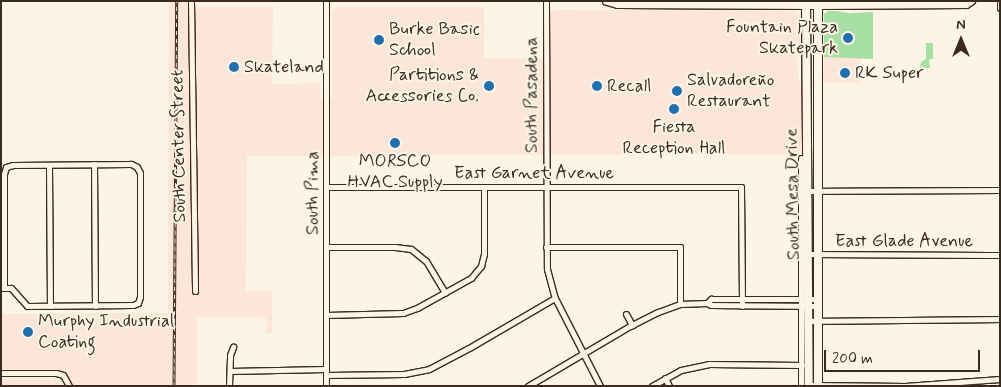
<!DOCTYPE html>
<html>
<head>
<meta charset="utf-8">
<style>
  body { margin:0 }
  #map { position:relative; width:1001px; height:387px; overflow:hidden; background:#fcf5e5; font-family:Mynerve,sans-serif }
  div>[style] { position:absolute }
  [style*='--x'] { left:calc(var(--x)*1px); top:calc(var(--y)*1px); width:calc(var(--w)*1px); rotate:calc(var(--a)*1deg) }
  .built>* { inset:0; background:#fce5d9 }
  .green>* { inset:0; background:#a7dfa4 }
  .roads { filter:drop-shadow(1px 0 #3b2a1e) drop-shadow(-1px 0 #3b2a1e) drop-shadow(0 1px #3b2a1e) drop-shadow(0 -1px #3b2a1e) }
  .minor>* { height:5px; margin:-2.5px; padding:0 2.5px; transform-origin:2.5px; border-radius:2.5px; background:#fcf5e5 }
  .secondary>* { height:8px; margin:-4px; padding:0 4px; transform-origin:4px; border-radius:4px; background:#fcf5e5 }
  .rail>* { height:3px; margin-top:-1.5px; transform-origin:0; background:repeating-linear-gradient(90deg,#fcf5e5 0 4px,#3b2a1e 0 8px); box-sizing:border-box; border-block:1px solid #3b2a1e }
  .dots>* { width:14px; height:14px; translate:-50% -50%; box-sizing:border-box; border:2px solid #fcf5e5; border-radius:50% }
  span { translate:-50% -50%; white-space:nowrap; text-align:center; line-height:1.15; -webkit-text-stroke:4px #fcf5e5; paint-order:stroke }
  .poi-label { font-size:18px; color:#3b2a1e }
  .right { translate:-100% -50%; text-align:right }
  .left { translate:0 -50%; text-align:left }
  .street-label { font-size:18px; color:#3b2a1e }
  .frame { position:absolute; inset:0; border:2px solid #3b2a1e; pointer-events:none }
  .north { position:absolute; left:936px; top:15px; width:50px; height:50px; -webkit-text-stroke:4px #fcf5e5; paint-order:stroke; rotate:0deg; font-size:14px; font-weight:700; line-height:20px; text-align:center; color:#3b2a1e }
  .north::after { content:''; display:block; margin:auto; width:18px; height:22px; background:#3b2a1e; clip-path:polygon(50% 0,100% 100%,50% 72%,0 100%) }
  .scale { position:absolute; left:824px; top:350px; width:156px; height:22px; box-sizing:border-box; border:2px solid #3b2a1e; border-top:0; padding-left:6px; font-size:15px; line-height:18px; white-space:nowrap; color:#3b2a1e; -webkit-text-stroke:4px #fcf5e5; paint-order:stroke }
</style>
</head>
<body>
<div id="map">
  <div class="built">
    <i style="clip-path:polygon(169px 1px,191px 1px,191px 264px,197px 85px,195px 7px,273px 7px,272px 84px,321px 83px,321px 99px,332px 99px,332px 11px,337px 7px,484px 7px,484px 58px,550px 59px,550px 13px,554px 10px,795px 11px,801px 16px,801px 47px,797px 52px,798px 76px,801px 86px,803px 154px,247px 156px,246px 291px,272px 291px,272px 333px,266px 333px,267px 320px,264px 317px,197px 317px,197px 386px,74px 386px,66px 374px,61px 371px,1px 369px,1px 314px,168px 313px)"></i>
    <i style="clip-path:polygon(824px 57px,861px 57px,861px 83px,823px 83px)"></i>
    <i style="clip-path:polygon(1px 379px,56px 379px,64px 386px,1px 386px)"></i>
  </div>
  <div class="green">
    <i style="clip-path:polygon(836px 11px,849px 13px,873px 12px,873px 59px,824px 57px,824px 14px,828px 11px)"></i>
    <i style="clip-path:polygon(926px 43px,933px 43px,933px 59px,929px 59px,930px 68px,920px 68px,921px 62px,926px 59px)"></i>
  </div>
  <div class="roads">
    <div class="minor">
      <i style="--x:191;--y:1;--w:290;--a:89.2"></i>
      <i style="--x:326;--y:1;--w:385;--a:90"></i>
      <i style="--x:546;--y:1;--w:268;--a:89.8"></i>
      <i style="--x:547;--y:269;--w:30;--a:75"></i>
      <i style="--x:555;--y:298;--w:99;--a:62.9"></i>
      <i style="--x:1000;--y:1;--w:7;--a:90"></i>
      <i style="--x:801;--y:158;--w:228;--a:90"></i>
      <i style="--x:94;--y:164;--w:142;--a:89.6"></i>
      <i style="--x:49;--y:165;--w:141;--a:89.6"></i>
      <i style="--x:327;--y:187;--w:414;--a:0"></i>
      <i style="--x:741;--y:187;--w:119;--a:89.5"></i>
      <i style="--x:809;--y:191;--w:191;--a:-0.3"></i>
      <i style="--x:327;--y:247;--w:68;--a:0"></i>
      <i style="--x:395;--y:247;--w:16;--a:7"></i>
      <i style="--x:411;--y:249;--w:19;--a:39"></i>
      <i style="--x:426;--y:261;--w:37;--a:59"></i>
      <i style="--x:546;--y:247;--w:134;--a:0"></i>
      <i style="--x:680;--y:247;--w:57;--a:90"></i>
      <i style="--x:809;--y:254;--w:191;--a:0.3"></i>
      <i style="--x:1;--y:288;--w:10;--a:0"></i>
      <i style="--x:11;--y:288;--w:24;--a:48"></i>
      <i style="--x:27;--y:306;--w:106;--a:-0.5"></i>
      <i style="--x:133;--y:305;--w:5;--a:-22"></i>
      <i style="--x:138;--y:303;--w:6;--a:-72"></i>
      <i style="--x:140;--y:297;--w:124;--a:-90"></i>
      <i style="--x:140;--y:173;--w:7;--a:-117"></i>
      <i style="--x:137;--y:167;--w:7;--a:-153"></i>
      <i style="--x:131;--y:164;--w:118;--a:179.5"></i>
      <i style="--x:13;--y:165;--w:7;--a:164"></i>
      <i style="--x:6;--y:167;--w:7;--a:106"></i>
      <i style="--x:4;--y:174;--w:114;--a:90"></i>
      <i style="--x:707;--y:303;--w:4;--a:27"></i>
      <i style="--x:711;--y:305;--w:107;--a:0.5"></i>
      <i style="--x:626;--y:314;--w:13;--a:61"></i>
      <i style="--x:326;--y:315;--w:77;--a:-1.5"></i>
      <i style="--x:403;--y:313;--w:15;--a:-20"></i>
      <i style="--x:417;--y:308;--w:62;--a:-29.1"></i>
      <i style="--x:471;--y:278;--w:16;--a:-50"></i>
      <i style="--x:481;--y:266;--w:12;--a:-76"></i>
      <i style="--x:484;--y:254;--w:67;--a:-90"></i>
      <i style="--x:809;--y:321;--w:191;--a:-0.6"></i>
      <i style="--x:230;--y:371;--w:96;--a:-1.2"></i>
      <i style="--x:1;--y:373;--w:55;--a:0"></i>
      <i style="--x:56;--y:373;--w:7;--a:16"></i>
      <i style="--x:63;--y:375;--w:13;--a:61"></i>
      <i style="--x:326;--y:375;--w:78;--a:-0.7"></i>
      <i style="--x:404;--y:374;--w:25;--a:-11"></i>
      <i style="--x:429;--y:369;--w:45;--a:-27.7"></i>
      <i style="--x:469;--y:348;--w:99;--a:-30.2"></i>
      <i style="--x:665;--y:378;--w:9;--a:63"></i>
      <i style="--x:809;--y:385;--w:96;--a:0.6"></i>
      <i style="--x:905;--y:386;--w:95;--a:-4.2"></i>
      <i style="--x:229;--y:386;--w:31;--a:-88"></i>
      <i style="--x:230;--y:355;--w:9;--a:-69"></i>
      <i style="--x:528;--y:386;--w:118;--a:-30.5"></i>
      <i style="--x:630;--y:326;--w:31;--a:-27"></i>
      <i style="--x:658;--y:312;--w:23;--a:-20"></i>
      <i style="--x:680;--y:304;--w:27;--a:-2"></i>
      <i style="--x:707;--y:303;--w:6;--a:-45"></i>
      <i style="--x:711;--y:299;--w:107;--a:0"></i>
      <i style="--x:652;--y:386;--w:33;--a:-29"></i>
      <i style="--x:681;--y:370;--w:29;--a:-12"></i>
      <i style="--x:709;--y:364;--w:93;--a:0.6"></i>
    </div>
    <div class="secondary">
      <i style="--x:607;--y:1;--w:11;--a:15"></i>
      <i style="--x:618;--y:4;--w:200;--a:0.3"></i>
      <i style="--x:818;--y:5;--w:148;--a:-0.4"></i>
      <i style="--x:966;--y:4;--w:6;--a:-31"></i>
      <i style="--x:806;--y:1;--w:385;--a:89.6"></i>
      <i style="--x:818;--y:1;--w:385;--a:90"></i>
    </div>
  </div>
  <div class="rail">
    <i style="--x:174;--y:386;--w:385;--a:-89.6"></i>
  </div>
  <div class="dots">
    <i style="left:848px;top:38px;background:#1f6fb2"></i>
    <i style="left:379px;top:40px;background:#1f6fb2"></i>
    <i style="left:234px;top:67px;background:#1f6fb2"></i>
    <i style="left:845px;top:73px;background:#1f6fb2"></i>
    <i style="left:489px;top:86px;background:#1f6fb2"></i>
    <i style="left:597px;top:86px;background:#1f6fb2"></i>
    <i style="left:677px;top:91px;background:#1f6fb2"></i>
    <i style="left:674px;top:109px;background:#1f6fb2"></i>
    <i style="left:395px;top:143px;background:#1f6fb2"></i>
    <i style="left:28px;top:332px;background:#1f6fb2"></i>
  </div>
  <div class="poi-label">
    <span class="right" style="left:838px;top:38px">Fountain Plaza<br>Skatepark</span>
    <span class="left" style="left:389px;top:40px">Burke Basic<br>School</span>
    <span class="left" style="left:244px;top:67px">Skateland</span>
    <span class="left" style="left:855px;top:73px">RK Super</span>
    <span class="right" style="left:479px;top:86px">Partitions &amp;<br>Accessories Co.</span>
    <span class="left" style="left:687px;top:91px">Salvadoreño<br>Restaurant</span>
    <span class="left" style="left:607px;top:86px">Recall</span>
    <span style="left:674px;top:138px">Fiesta<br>Reception Hall</span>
    <span style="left:395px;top:172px">MORSCO<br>HVAC Supply</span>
    <span class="left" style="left:38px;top:332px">Murphy Industrial<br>Coating</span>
  </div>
  <div class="street-label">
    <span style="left:532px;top:95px;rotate:-90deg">South Pasadena</span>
    <span style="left:179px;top:146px;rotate:-91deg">South Center Street</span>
    <span style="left:534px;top:173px">East Garnet Avenue</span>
    <span style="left:313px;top:193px;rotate:-90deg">South Pima</span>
    <span style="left:793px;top:194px;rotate:-91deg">South Mesa Drive</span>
    <span style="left:904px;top:241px">East Glade Avenue</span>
  </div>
  <div class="frame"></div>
  <div class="north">N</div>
  <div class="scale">200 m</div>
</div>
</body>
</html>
